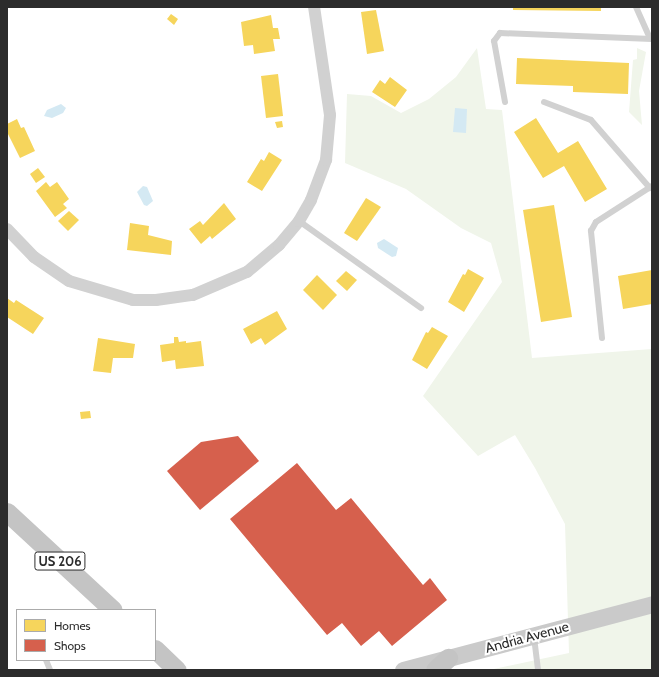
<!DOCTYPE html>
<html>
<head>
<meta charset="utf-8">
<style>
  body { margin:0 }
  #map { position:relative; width:659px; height:677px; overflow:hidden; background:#fff; font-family:Cabin,sans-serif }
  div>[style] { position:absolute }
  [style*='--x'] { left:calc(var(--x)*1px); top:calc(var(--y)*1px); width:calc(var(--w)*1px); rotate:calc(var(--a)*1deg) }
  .green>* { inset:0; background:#f0f5ea }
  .water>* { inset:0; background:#d4e9f3 }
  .homes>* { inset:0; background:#f6d55c }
  .shops>* { inset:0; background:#d6604d }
  .lane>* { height:6px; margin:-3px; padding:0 3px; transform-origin:3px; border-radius:3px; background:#d1d1d1 }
  .street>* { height:12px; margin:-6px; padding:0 6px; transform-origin:6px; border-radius:6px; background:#d1d1d1 }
  .secondary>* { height:17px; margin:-8.5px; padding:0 8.5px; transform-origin:8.5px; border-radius:8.5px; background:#cacaca }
  .primary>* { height:19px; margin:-9.5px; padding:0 9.5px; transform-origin:9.5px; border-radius:9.5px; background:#c4c4c4 }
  span { translate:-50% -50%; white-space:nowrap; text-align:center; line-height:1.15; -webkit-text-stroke:4px #fff; paint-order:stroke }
  .shield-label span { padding:1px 3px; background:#fff; border:1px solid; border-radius:3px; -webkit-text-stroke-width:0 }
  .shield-label { font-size:13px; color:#2c2c2c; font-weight:700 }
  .street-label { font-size:14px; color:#2c2c2c }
  .frame { position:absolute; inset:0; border:8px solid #2c2c2c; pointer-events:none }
  .legend { position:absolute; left:16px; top:609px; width:140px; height:52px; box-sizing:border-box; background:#fff; border:1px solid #ababab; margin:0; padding:5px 7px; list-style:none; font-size:12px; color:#2c2c2c }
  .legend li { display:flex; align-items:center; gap:8px; height:20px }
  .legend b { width:20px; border:1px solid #ababab }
</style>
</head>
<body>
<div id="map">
  <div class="green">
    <i style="clip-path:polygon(477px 48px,486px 109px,502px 110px,532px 358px,652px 349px,652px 670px,489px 670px,569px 653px,565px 524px,535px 468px,515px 435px,478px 456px,423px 396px,502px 282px,491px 243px,461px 228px,406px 189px,345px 163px,347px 94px,371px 96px,401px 113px,429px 99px,456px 77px)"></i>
    <i style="clip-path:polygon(637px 48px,646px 52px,639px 91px,642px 125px,629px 112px,633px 60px,637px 59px)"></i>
  </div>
  <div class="water">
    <i style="clip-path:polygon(61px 104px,66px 108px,63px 113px,52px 118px,44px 116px,47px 110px)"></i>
    <i style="clip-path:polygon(455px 108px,467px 109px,466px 133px,453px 132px)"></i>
    <i style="clip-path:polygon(143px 186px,147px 187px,153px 201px,147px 206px,144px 205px,137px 192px)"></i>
    <i style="clip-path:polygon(384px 239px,398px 248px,396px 256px,392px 257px,378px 248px,377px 243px)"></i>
  </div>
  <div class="homes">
    <i style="clip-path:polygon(513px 7px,601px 7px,601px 11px,513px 10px)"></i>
    <i style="clip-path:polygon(376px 10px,384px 51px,367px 54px,361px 12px)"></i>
    <i style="clip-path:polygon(171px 14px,178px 19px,174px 25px,167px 19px)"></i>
    <i style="clip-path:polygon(271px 15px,273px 28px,278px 28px,280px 39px,273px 39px,275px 51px,254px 54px,253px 45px,244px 46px,241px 22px)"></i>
    <i style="clip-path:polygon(517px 58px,629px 63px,628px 94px,573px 92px,573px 86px,516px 84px)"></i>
    <i style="clip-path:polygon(278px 74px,283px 116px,266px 118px,261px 76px)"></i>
    <i style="clip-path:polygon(390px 77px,407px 90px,395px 107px,372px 92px,380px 80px,385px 84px)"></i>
    <i style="clip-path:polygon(536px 118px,558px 153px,578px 141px,607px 189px,585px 202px,564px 166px,543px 178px,514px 132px)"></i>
    <i style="clip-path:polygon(17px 119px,21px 128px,24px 127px,35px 151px,20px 158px,7px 132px,7px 124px)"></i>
    <i style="clip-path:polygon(282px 121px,283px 127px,277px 128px,275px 122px)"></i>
    <i style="clip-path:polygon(269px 152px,282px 160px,262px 191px,247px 182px,261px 159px,264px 161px)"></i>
    <i style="clip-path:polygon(38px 168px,45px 177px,36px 183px,30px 174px)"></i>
    <i style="clip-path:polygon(46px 182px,50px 187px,57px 182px,69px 199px,63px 204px,67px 208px,55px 217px,36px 191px)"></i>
    <i style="clip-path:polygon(366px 198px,381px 207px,357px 241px,344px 233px)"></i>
    <i style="clip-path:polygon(224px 203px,236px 219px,212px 239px,210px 236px,201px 244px,189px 229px,200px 221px,203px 225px)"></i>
    <i style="clip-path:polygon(554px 205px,572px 317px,541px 322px,523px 210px)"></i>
    <i style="clip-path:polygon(69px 211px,79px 220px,68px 231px,58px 221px)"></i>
    <i style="clip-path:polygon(130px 223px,149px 226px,148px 235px,172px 241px,171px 255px,127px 250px)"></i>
    <i style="clip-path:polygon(468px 269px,484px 278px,464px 312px,448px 302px,463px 274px,465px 275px)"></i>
    <i style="clip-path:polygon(652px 270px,652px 304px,623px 309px,618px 276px)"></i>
    <i style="clip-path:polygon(346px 271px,357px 280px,347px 291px,336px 281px)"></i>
    <i style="clip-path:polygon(317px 275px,337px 295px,323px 310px,303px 290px)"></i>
    <i style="clip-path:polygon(7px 298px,14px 303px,16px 300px,44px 318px,33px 334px,7px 317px)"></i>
    <i style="clip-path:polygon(277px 311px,287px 329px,265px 345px,261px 338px,251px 344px,243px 329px)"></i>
    <i style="clip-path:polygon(432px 327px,448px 336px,427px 369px,412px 360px,426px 332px,428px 333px)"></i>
    <i style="clip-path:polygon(174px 337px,178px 337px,179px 342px,186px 341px,186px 343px,201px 341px,204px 366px,176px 369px,175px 360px,162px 362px,160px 345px,174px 343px)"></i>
    <i style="clip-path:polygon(98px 338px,135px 344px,133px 358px,113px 358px,111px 373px,93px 371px)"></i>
    <i style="clip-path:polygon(90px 411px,91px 418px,81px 419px,80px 412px)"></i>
  </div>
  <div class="shops">
    <i style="clip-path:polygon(238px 436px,259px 461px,200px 510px,167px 471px,201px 442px)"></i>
    <i style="clip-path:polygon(297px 463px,336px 510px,351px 498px,423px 585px,430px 578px,447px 600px,392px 646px,379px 631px,361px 646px,342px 623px,327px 635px,230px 519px)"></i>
  </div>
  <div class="lane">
    <i style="--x:636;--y:7;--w:34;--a:66"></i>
    <i style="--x:505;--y:102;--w:62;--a:-100.2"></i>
    <i style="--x:494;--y:41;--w:10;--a:-53"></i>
    <i style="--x:500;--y:33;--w:152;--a:2.3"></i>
    <i style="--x:544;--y:102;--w:50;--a:21"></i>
    <i style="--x:591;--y:120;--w:90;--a:49.1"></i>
    <i style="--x:299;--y:221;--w:150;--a:35.5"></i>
    <i style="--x:602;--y:338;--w:108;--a:-95.9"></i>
    <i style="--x:591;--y:231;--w:10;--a:-61"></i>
    <i style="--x:596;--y:222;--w:67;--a:-32.7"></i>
    <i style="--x:534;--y:637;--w:33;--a:83"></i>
    <i style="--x:46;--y:660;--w:11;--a:68"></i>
  </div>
  <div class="street">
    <i style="--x:7;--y:229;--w:39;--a:46"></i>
    <i style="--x:34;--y:257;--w:42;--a:34.4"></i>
    <i style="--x:69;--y:281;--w:67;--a:16.5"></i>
    <i style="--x:133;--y:300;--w:23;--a:0"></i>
    <i style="--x:156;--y:300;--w:37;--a:-8"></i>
    <i style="--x:193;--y:295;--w:59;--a:-23.1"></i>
    <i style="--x:247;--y:272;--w:42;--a:-40.2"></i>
    <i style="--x:279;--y:245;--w:31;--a:-50"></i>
    <i style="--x:299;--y:221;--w:24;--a:-60"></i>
    <i style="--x:311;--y:200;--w:43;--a:-69.4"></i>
    <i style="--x:326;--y:160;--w:45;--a:-84.9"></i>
    <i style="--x:330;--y:115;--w:109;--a:-98.4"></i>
  </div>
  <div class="secondary">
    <i style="--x:403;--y:670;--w:258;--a:-14.8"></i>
  </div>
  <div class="primary">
    <i style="--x:7;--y:512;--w:144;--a:42.8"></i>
    <i style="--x:155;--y:649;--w:30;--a:44"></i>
    <i style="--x:435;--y:670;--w:18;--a:-43"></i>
  </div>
  <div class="shield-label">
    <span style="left:60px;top:561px">US 206</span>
  </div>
  <div class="street-label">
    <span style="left:527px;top:637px;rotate:-15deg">Andria Avenue</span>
  </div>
  <div class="frame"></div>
  <ul class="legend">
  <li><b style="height:11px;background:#f6d55c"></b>Homes</li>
  <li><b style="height:11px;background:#d6604d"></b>Shops</li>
  </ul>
</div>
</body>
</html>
